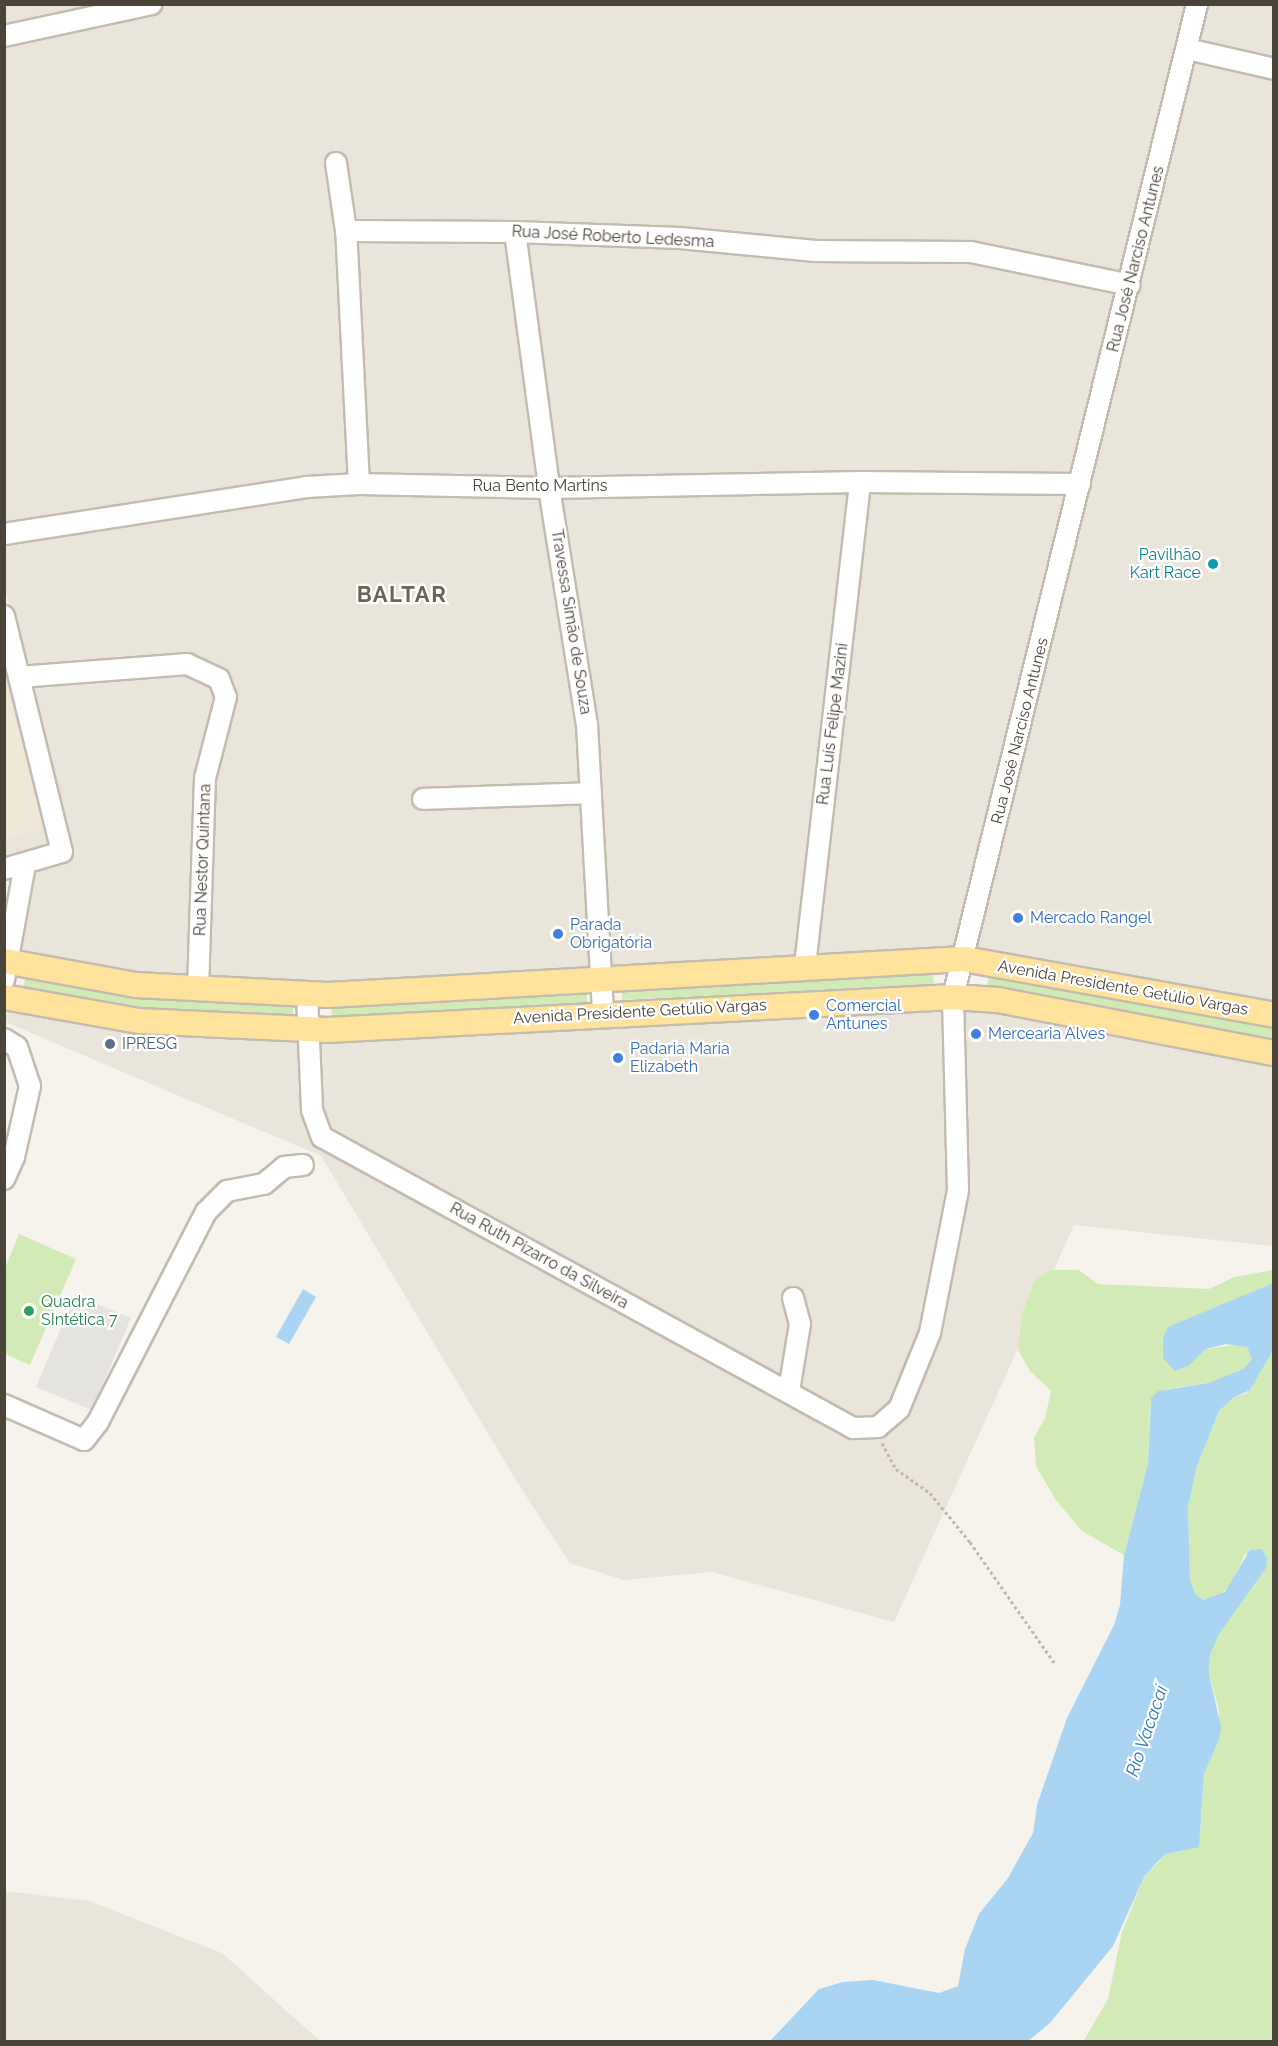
<!DOCTYPE html>
<html>
<head>
<meta charset="utf-8">
<style>
  body { margin:0 }
  #map { position:relative; width:1278px; height:2046px; overflow:hidden; background:#f6f3ec; font-family:Raleway,sans-serif }
  div>[style] { position:absolute }
  [style*='--x'] { left:calc(var(--x)*1px); top:calc(var(--y)*1px); width:calc(var(--w)*1px); rotate:calc(var(--a)*1deg) }
  .residential>* { inset:0; background:#eae5da }
  .education>* { inset:0; background:#efe8d6 }
  .green>* { inset:0; background:#d2eab5 }
  .parking>* { inset:0; background:#e5e3e0 }
  .water>* { inset:0; background:#a9d4f2 }
  .path>* { height:3px; margin-top:-1.5px; transform-origin:0; background:repeating-linear-gradient(90deg,#c4b79f 0 3px,transparent 0 6px) }
  .roads { filter:drop-shadow(2px 0 #c2bbae) drop-shadow(-2px 0 #c2bbae) drop-shadow(0 2px #c2bbae) drop-shadow(0 -2px #c2bbae) }
  .minor>* { height:20px; margin:-10px; padding:0 10px; transform-origin:10px; border-radius:10px; background:#fff }
  .major>* { height:24px; margin:-12px; padding:0 12px; transform-origin:12px; border-radius:12px; background:#ffe39c }
  .dots>* { width:16px; height:16px; translate:-50% -50%; box-sizing:border-box; border:3px solid #fff; border-radius:50% }
  span { translate:-50% -50%; white-space:nowrap; text-align:center; line-height:1.15; -webkit-text-stroke:4.5px #fff; paint-order:stroke }
  .street-label { font-size:16px; color:#4b4439 }
  .culture-label { font-size:16px; color:#0d838f }
  .right { translate:-100% -50%; text-align:right }
  .shop-label { font-size:16px; color:#366cbe }
  .left { translate:0 -50%; text-align:left }
  .service-label { font-size:16px; color:#4e5e75 }
  .leisure-label { font-size:16px; color:#27864d }
  .water-label { font-size:18px; color:#2e7ab2; font-style:italic }
  .district-label { font-size:22px; color:#6e6250; font-weight:700; letter-spacing:1.5px }
  .frame { position:absolute; inset:0; border:6px solid #4b4439; pointer-events:none }
</style>
</head>
<body>
<div id="map">
  <div class="residential">
    <i style="clip-path:polygon(5px 4px,127px 5px,5px 31px)"></i>
    <i style="clip-path:polygon(179px 4px,1189px 5px,1125px 277px,971px 247px,341px 236px,353px 478px,5px 527px,5px 41px)"></i>
    <i style="clip-path:polygon(1203px 5px,1273px 5px,1273px 63px,1194px 46px)"></i>
    <i style="clip-path:polygon(1191px 55px,1273px 74px,1273px 1007px,972px 951px)"></i>
    <i style="clip-path:polygon(352px 237px,511px 237px,542px 481px,364px 479px)"></i>
    <i style="clip-path:polygon(522px 237px,971px 258px,1123px 289px,1075px 478px,555px 481px)"></i>
    <i style="clip-path:polygon(854px 488px,800px 957px,607px 969px,556px 493px)"></i>
    <i style="clip-path:polygon(865px 489px,1073px 490px,960px 951px,811px 956px)"></i>
    <i style="clip-path:polygon(306px 492px,545px 492px,580px 724px,596px 968px,312px 985px,204px 980px,210px 778px,233px 697px,204px 663px,25px 672px,5px 588px,4px 539px)"></i>
    <i style="clip-path:polygon(4px 642px,55px 848px,4px 863px)"></i>
    <i style="clip-path:polygon(182px 668px,216px 686px,220px 699px,192px 980px,138px 976px,16px 953px,30px 868px,68px 853px,28px 683px)"></i>
    <i style="clip-path:polygon(953px 997px,1273px 1053px,1273px 1246px,1074px 1225px,894px 1622px,712px 1572px,624px 1580px,570px 1563px,519px 1485px,321px 1156px,5px 1022px,10px 999px,198px 1023px)"></i>
    <i style="clip-path:polygon(5px 1891px,89px 1901px,222px 1953px,320px 2041px,5px 2041px)"></i>
  </div>
  <div class="education">
    <i style="clip-path:polygon(6px 683px,44px 829px,5px 840px,4px 684px)"></i>
  </div>
  <div class="green">
    <i style="clip-path:polygon(933px 973px,934px 984px,622px 1000px,622px 989px)"></i>
    <i style="clip-path:polygon(989px 977px,1273px 1029px,1273px 1041px,986px 988px)"></i>
    <i style="clip-path:polygon(25px 979px,140px 997px,293px 1005px,293px 1016px,139px 1009px,23px 989px)"></i>
    <i style="clip-path:polygon(587px 992px,587px 1004px,332px 1017px,331px 1006px)"></i>
    <i style="clip-path:polygon(19px 1234px,76px 1259px,30px 1365px,5px 1354px,5px 1268px)"></i>
    <i style="clip-path:polygon(1051px 1270px,1079px 1270px,1098px 1284px,1209px 1289px,1234px 1277px,1273px 1270px,1273px 1283px,1168px 1328px,1163px 1338px,1197px 1358px,1206px 1349px,1240px 1344px,1247px 1347px,1252px 1359px,1243px 1369px,1208px 1383px,1166px 1389px,1150px 1406px,1148px 1464px,1124px 1555px,1082px 1531px,1056px 1500px,1036px 1466px,1034px 1438px,1045px 1418px,1051px 1391px,1030px 1371px,1018px 1350px,1022px 1314px,1035px 1280px)"></i>
    <i style="clip-path:polygon(1273px 1350px,1273px 2041px,1083px 2042px,1108px 1999px,1122px 1932px,1144px 1877px,1166px 1854px,1183px 1851px,1200px 1834px,1204px 1774px,1219px 1740px,1219px 1710px,1209px 1674px,1210px 1655px,1219px 1634px,1266px 1568px,1245px 1554px,1232px 1583px,1220px 1596px,1203px 1600px,1195px 1595px,1190px 1581px,1188px 1506px,1197px 1466px,1219px 1411px,1233px 1398px,1247px 1393px)"></i>
  </div>
  <div class="parking">
    <i style="clip-path:polygon(75px 1295px,131px 1318px,92px 1410px,36px 1387px)"></i>
  </div>
  <div class="water">
    <i style="clip-path:polygon(1273px 1283px,1273px 1350px,1250px 1390px,1233px 1398px,1219px 1411px,1197px 1466px,1188px 1506px,1190px 1581px,1196px 1595px,1203px 1600px,1225px 1592px,1250px 1550px,1262px 1549px,1267px 1558px,1266px 1568px,1219px 1634px,1210px 1655px,1209px 1674px,1221px 1727px,1219px 1740px,1204px 1774px,1199px 1847px,1166px 1854px,1157px 1862px,1144px 1877px,1113px 1946px,1050px 2023px,1028px 2041px,770px 2041px,819px 1989px,843px 1982px,873px 1980px,939px 1993px,958px 1986px,965px 1949px,979px 1914px,1008px 1878px,1033px 1833px,1037px 1805px,1067px 1718px,1114px 1625px,1120px 1605px,1124px 1555px,1148px 1464px,1151px 1398px,1158px 1391px,1208px 1383px,1243px 1369px,1252px 1359px,1247px 1347px,1226px 1344px,1206px 1349px,1188px 1366px,1175px 1371px,1163px 1358px,1163px 1338px,1168px 1327px)"></i>
    <i style="clip-path:polygon(303px 1289px,316px 1297px,289px 1344px,276px 1337px)"></i>
  </div>
  <div class="path">
    <i style="--x:882;--y:1443;--w:30;--a:62"></i>
    <i style="--x:896;--y:1469;--w:42;--a:35.2"></i>
    <i style="--x:930;--y:1493;--w:63;--a:50.8"></i>
    <i style="--x:970;--y:1542;--w:149;--a:55.1"></i>
  </div>
  <div class="roads">
    <div class="minor">
      <i style="--x:4;--y:36;--w:151;--a:-12.2"></i>
      <i style="--x:1187;--y:49;--w:89;--a:12.9"></i>
      <i style="--x:336;--y:163;--w:69;--a:81.6"></i>
      <i style="--x:515;--y:232;--w:258;--a:82.4"></i>
      <i style="--x:549;--y:488;--w:240;--a:80.9"></i>
      <i style="--x:587;--y:725;--w:289;--a:86.8"></i>
      <i style="--x:359;--y:484;--w:253;--a:-92.9"></i>
      <i style="--x:346;--y:231;--w:169;--a:0.3"></i>
      <i style="--x:515;--y:232;--w:165;--a:2.1"></i>
      <i style="--x:680;--y:238;--w:136;--a:5.5"></i>
      <i style="--x:815;--y:251;--w:156;--a:0.4"></i>
      <i style="--x:971;--y:252;--w:162;--a:11.7"></i>
      <i style="--x:4;--y:534;--w:306;--a:-8.8"></i>
      <i style="--x:306;--y:487;--w:53;--a:-3.2"></i>
      <i style="--x:359;--y:484;--w:190;--a:1.2"></i>
      <i style="--x:549;--y:488;--w:311;--a:-1.1"></i>
      <i style="--x:860;--y:482;--w:220;--a:0.5"></i>
      <i style="--x:4;--y:616;--w:243;--a:76.2"></i>
      <i style="--x:62;--y:852;--w:60;--a:163.7"></i>
      <i style="--x:19;--y:677;--w:169;--a:-4.4"></i>
      <i style="--x:187;--y:664;--w:35;--a:25"></i>
      <i style="--x:219;--y:679;--w:19;--a:69"></i>
      <i style="--x:226;--y:697;--w:84;--a:104.5"></i>
      <i style="--x:205;--y:778;--w:211;--a:91.9"></i>
      <i style="--x:423;--y:799;--w:168;--a:-2"></i>
      <i style="--x:805;--y:966;--w:487;--a:-83.5"></i>
      <i style="--x:4;--y:980;--w:117;--a:-79.7"></i>
      <i style="--x:307;--y:994;--w:116;--a:87.5"></i>
      <i style="--x:312;--y:1110;--w:29;--a:70"></i>
      <i style="--x:322;--y:1137;--w:606;--a:28.72"></i>
      <i style="--x:853;--y:1428;--w:25;--a:-2"></i>
      <i style="--x:878;--y:1427;--w:28;--a:-41"></i>
      <i style="--x:899;--y:1409;--w:82;--a:-67.8"></i>
      <i style="--x:930;--y:1333;--w:146;--a:-78.9"></i>
      <i style="--x:958;--y:1190;--w:193;--a:-91.5"></i>
      <i style="--x:953;--y:997;--w:1023;--a:-76.19"></i>
      <i style="--x:4;--y:1039;--w:15;--a:32"></i>
      <i style="--x:17;--y:1047;--w:41;--a:71.6"></i>
      <i style="--x:30;--y:1086;--w:73;--a:102.7"></i>
      <i style="--x:14;--y:1157;--w:24;--a:114"></i>
      <i style="--x:789;--y:1391;--w:68;--a:-80.7"></i>
      <i style="--x:800;--y:1324;--w:27;--a:-105"></i>
      <i style="--x:4;--y:1405;--w:87;--a:23.6"></i>
      <i style="--x:84;--y:1440;--w:23;--a:-52"></i>
      <i style="--x:98;--y:1422;--w:236;--a:-62.8"></i>
      <i style="--x:206;--y:1212;--w:30;--a:-45"></i>
      <i style="--x:227;--y:1191;--w:38;--a:-11"></i>
      <i style="--x:264;--y:1184;--w:26;--a:-40"></i>
      <i style="--x:284;--y:1167;--w:19;--a:-6"></i>
    </div>
    <div class="major">
      <i style="--x:4;--y:961;--w:134;--a:10.3"></i>
      <i style="--x:136;--y:985;--w:192;--a:3"></i>
      <i style="--x:328;--y:995;--w:637;--a:-3.24"></i>
      <i style="--x:964;--y:959;--w:315;--a:10.2"></i>
      <i style="--x:4;--y:997;--w:137;--a:10.1"></i>
      <i style="--x:139;--y:1021;--w:189;--a:2.7"></i>
      <i style="--x:328;--y:1030;--w:626;--a:-3.02"></i>
      <i style="--x:953;--y:997;--w:45;--a:3.8"></i>
      <i style="--x:998;--y:1000;--w:281;--a:10.9"></i>
    </div>
  </div>
  <div class="dots">
    <i style="left:1213px;top:564px;background:#0f9aa8"></i>
    <i style="left:1018px;top:918px;background:#3f7fe0"></i>
    <i style="left:558px;top:934px;background:#3f7fe0"></i>
    <i style="left:814px;top:1015px;background:#3f7fe0"></i>
    <i style="left:976px;top:1034px;background:#3f7fe0"></i>
    <i style="left:110px;top:1044px;background:#5c6f8a"></i>
    <i style="left:618px;top:1058px;background:#3f7fe0"></i>
    <i style="left:29px;top:1311px;background:#2e9e5b"></i>
  </div>
  <div class="street-label">
    <span style="left:613px;top:237px;rotate:3deg">Rua José Roberto Ledesma</span>
    <span style="left:1136px;top:259px;rotate:-76deg">Rua José Narciso Antunes</span>
    <span style="left:540px;top:486px">Rua Bento Martins</span>
    <span style="left:571px;top:622px;rotate:81deg">Travessa Simão de Souza</span>
    <span style="left:833px;top:724px;rotate:-83deg">Rua Luís Felipe Mazini</span>
    <span style="left:1020px;top:731px;rotate:-76deg">Rua José Narciso Antunes</span>
    <span style="left:203px;top:860px;rotate:-88deg">Rua Nestor Quintana</span>
    <span style="left:1123px;top:988px;rotate:10deg">Avenida Presidente Getúlio Vargas</span>
    <span style="left:640px;top:1012px;rotate:-3deg">Avenida Presidente Getúlio Vargas</span>
    <span style="left:539px;top:1256px;rotate:29deg">Rua Ruth Pizarro da Silveira</span>
  </div>
  <div class="culture-label">
    <span class="right" style="left:1201px;top:564px">Pavilhão<br>Kart Race</span>
  </div>
  <div class="shop-label">
    <span class="left" style="left:1030px;top:918px">Mercado Rangel</span>
    <span class="left" style="left:570px;top:934px">Parada<br>Obrigatória</span>
    <span class="left" style="left:826px;top:1015px">Comercial<br>Antunes</span>
    <span class="left" style="left:988px;top:1034px">Mercearia Alves</span>
    <span class="left" style="left:630px;top:1058px">Padaria Maria<br>Elizabeth</span>
  </div>
  <div class="service-label">
    <span class="left" style="left:122px;top:1044px">IPRESG</span>
  </div>
  <div class="leisure-label">
    <span class="left" style="left:41px;top:1311px">Quadra<br>SIntética 7</span>
  </div>
  <div class="water-label">
    <span style="left:1147px;top:1731px;rotate:-71deg">Rio Vacacaí</span>
  </div>
  <div class="district-label">
    <span style="left:402px;top:595px">BALTAR</span>
  </div>
  <div class="frame"></div>
</div>
</body>
</html>
